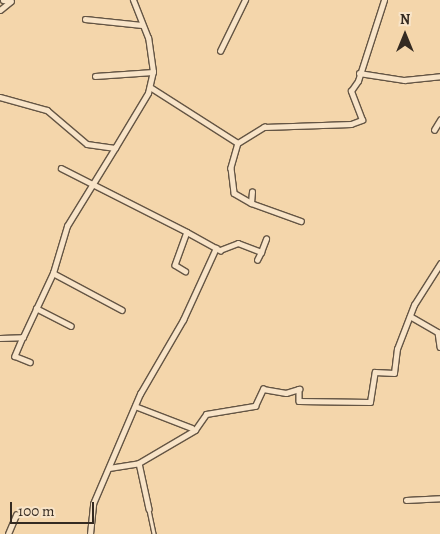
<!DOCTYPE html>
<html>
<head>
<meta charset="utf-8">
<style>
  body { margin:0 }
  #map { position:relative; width:440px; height:534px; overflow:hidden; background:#f4d6ab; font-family:Alegreya,serif }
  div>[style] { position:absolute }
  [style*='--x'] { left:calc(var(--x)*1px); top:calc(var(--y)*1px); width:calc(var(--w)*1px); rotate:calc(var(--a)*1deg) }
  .roads { filter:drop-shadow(1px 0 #645544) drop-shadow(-1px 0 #645544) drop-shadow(0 1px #645544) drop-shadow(0 -1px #645544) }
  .service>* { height:2.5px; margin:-1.25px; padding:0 1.25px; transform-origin:1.25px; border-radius:1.25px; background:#f8e4c8 }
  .minor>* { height:4.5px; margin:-2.25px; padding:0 2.25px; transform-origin:2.25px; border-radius:2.25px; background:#f8e4c8 }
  span { translate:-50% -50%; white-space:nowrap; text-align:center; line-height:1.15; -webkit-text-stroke:5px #f8e4c8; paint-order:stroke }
  .north { position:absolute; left:380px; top:10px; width:50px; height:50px; -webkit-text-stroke:4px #f8e4c8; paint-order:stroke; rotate:0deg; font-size:14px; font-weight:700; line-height:20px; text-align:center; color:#342a21 }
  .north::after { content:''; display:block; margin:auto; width:18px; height:22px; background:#342a21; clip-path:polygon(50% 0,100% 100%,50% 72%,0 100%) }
  .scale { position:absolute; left:10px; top:502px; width:84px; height:22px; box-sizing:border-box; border:2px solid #342a21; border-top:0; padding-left:6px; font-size:15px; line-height:18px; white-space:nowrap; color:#342a21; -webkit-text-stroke:4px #f8e4c8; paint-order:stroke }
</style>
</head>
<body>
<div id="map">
  <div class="roads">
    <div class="service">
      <i style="--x:149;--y:510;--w:25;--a:78"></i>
    </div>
    <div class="minor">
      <i style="--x:3;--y:0;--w:8;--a:7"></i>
      <i style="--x:0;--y:10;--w:13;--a:-39"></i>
      <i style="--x:85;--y:19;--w:57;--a:6"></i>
      <i style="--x:220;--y:51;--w:57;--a:-63.9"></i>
      <i style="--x:359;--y:73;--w:46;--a:8.8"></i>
      <i style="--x:404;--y:80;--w:36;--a:-6"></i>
      <i style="--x:95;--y:76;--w:58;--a:-3.9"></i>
      <i style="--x:150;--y:87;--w:104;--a:32.5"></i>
      <i style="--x:238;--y:143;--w:31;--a:-32"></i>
      <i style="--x:264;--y:127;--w:87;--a:-2"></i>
      <i style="--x:351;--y:124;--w:12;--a:-20"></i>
      <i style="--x:362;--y:120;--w:31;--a:-111"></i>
      <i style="--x:351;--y:91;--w:12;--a:-55"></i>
      <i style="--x:358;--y:81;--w:85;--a:-72.2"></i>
      <i style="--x:0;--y:97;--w:49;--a:15.5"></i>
      <i style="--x:47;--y:110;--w:52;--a:40.4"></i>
      <i style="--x:87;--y:144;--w:28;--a:8"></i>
      <i style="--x:115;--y:148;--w:64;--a:-59"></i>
      <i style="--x:148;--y:93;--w:22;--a:-77"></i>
      <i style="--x:153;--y:72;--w:34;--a:-98"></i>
      <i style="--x:148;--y:38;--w:41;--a:-111.5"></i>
      <i style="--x:434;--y:130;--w:12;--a:-59"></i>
      <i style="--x:238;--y:143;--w:26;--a:106"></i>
      <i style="--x:231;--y:168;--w:25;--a:83"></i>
      <i style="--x:234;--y:193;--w:20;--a:30"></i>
      <i style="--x:251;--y:203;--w:53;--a:19.8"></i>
      <i style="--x:61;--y:168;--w:141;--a:26.9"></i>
      <i style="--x:187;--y:232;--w:35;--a:110"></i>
      <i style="--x:175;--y:265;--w:12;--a:31"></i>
      <i style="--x:251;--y:203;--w:11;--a:-85"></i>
      <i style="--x:187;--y:232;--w:38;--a:29"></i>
      <i style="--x:220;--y:250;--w:19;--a:-21"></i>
      <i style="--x:238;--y:243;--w:25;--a:21"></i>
      <i style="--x:261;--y:252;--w:14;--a:-69"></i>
      <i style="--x:257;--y:260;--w:9;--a:-63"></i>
      <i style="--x:53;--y:273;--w:78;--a:28.2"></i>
      <i style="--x:36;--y:308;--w:39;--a:27"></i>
      <i style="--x:410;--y:316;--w:32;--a:30"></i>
      <i style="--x:438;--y:332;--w:15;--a:82"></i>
      <i style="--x:23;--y:337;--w:21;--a:113"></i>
      <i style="--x:15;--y:356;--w:16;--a:22"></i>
      <i style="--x:0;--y:338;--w:23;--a:-2"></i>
      <i style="--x:23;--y:337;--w:71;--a:-64.9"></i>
      <i style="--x:53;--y:273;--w:49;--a:-73.4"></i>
      <i style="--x:67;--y:226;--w:92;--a:-58.4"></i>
      <i style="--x:135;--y:406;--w:61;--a:21.1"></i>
      <i style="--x:139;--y:463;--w:47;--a:77.7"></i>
      <i style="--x:109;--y:468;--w:30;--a:-9"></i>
      <i style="--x:139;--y:463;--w:65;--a:-30.5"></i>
      <i style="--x:195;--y:430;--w:19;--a:-55"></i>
      <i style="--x:206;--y:414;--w:50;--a:-9.3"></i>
      <i style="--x:255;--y:406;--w:19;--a:-65"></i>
      <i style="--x:263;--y:389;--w:23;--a:10"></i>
      <i style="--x:286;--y:393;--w:14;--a:-17"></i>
      <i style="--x:299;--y:389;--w:12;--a:90"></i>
      <i style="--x:299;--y:401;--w:71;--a:0.8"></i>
      <i style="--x:370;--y:402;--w:30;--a:-81"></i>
      <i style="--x:375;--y:372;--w:19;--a:3"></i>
      <i style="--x:394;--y:373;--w:24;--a:-83"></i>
      <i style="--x:397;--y:349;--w:47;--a:-68.9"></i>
      <i style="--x:414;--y:305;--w:49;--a:-57.6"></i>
      <i style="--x:406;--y:500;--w:34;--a:-3"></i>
      <i style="--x:8;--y:534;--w:21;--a:-67"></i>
      <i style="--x:90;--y:534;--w:30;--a:-84"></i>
      <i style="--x:93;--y:504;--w:120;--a:-66.9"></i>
      <i style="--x:140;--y:394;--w:86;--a:-59.8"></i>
      <i style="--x:183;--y:320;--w:79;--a:-65.4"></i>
    </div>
  </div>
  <div class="north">N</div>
  <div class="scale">100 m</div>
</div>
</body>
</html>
